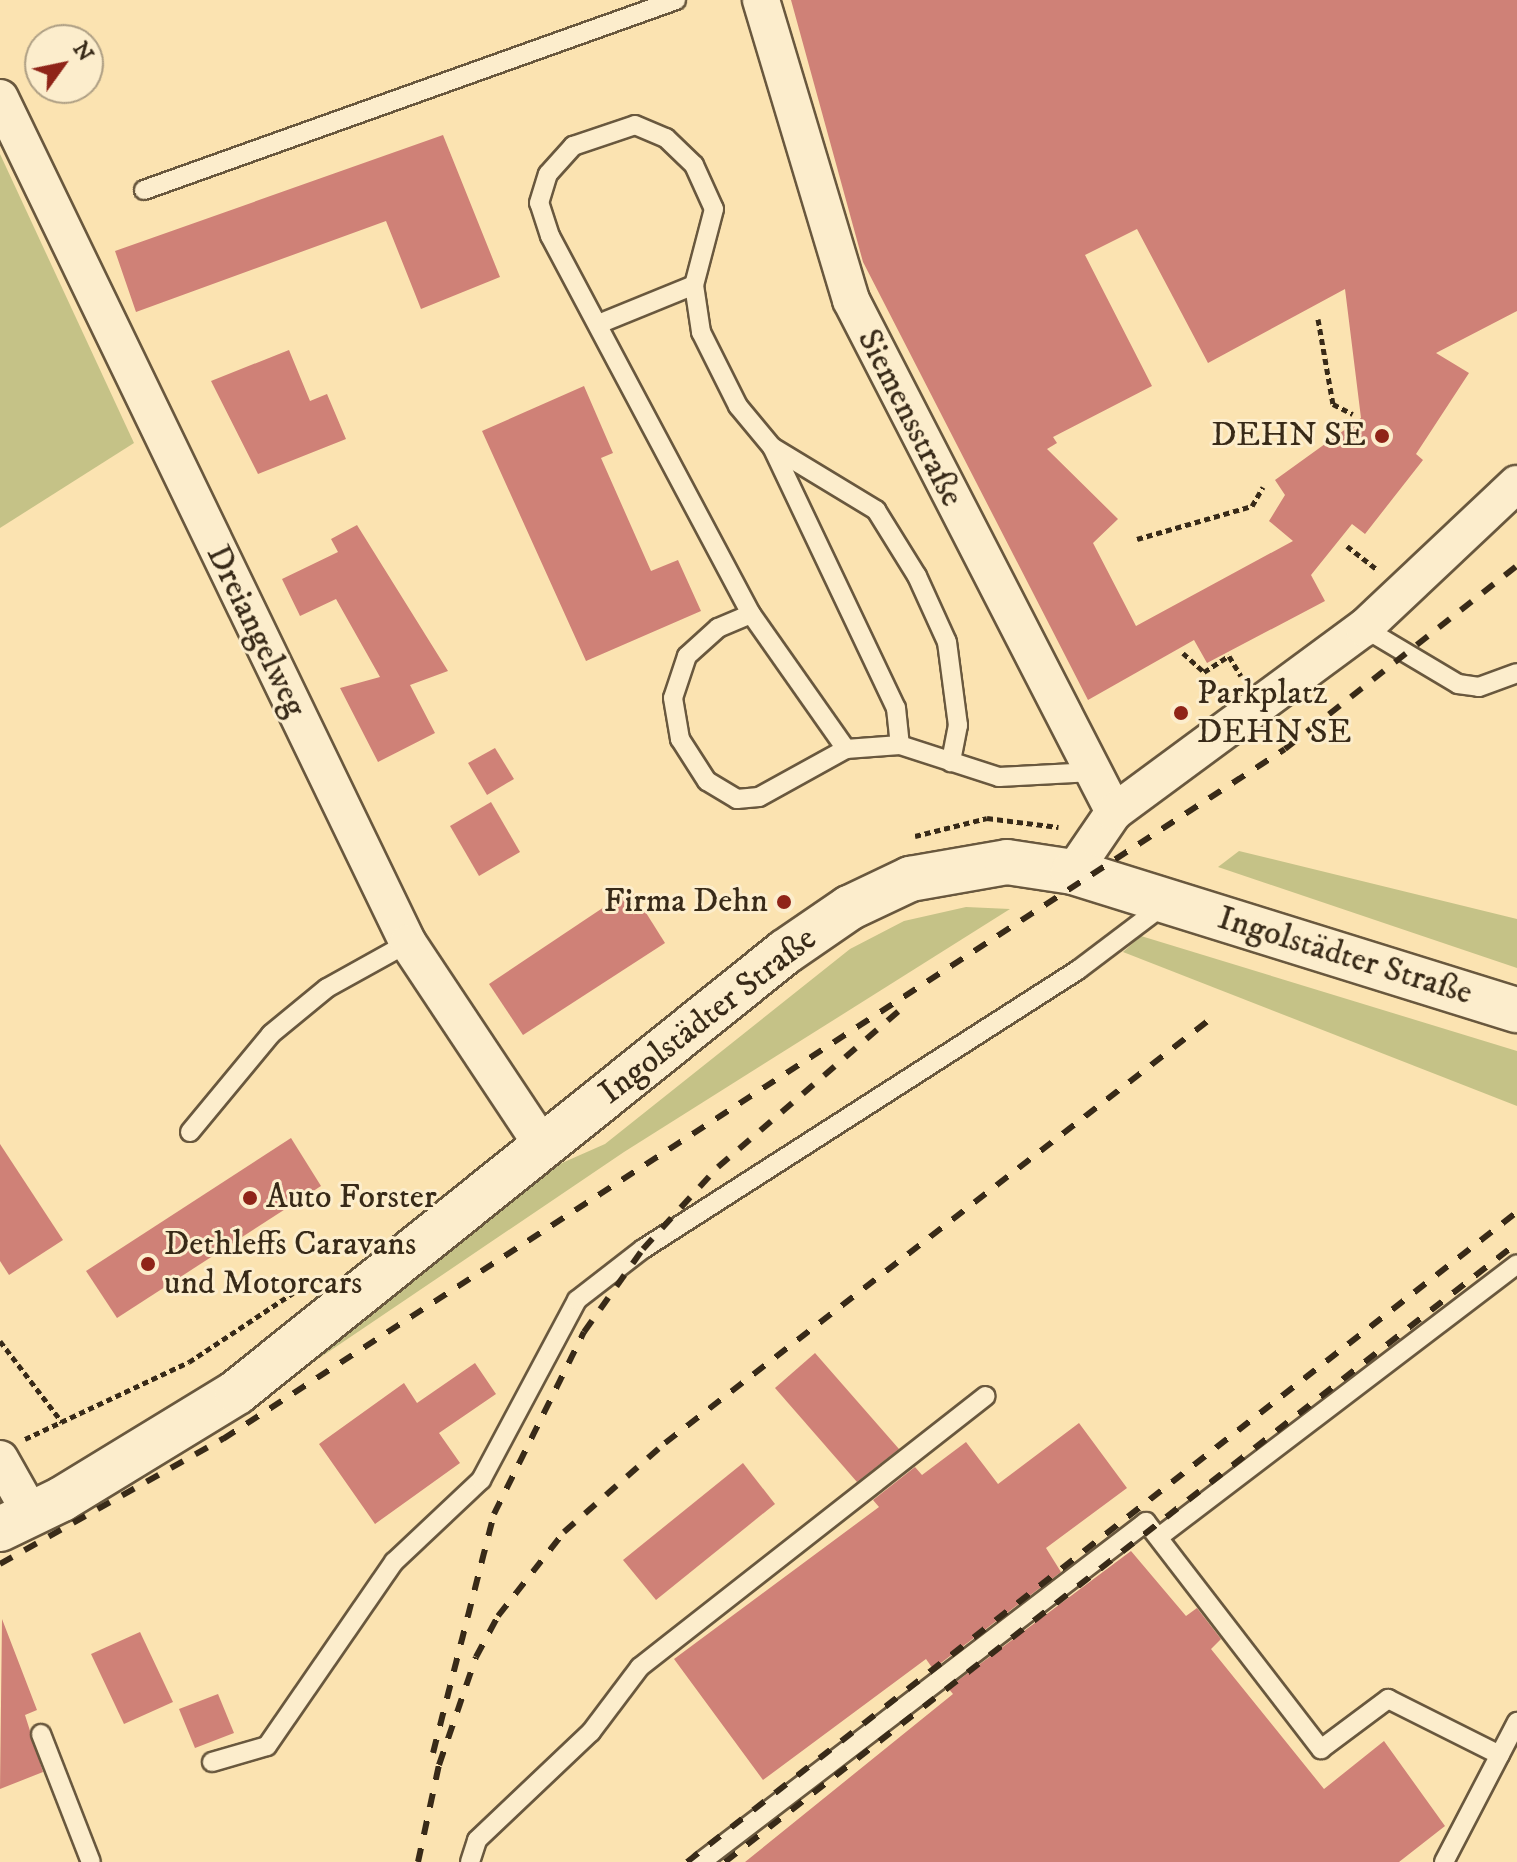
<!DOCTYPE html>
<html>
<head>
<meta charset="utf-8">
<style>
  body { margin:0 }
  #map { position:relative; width:1517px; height:1862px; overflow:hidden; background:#fbe3b1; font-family:"IM FELL DW Pica",serif }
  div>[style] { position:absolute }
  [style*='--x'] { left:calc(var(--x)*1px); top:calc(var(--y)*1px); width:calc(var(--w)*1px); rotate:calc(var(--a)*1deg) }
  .green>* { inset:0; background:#c5c287 }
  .building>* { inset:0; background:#cf8177 }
  .path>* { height:5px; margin-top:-2.5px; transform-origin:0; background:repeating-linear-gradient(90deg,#382a18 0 6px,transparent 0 10px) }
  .roads { filter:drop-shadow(2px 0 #69583e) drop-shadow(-2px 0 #69583e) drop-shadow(0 2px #69583e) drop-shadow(0 -2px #69583e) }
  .lane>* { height:18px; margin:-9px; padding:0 9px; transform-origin:9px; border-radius:9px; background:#fcedcc }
  .street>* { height:36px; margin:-18px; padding:0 18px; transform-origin:18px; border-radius:18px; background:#fcedcc }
  .secondary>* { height:44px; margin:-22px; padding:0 22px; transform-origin:22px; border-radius:22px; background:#fcedcc }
  .rail>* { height:6px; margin-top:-3px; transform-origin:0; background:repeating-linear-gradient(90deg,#382a18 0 14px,transparent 0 28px) }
  .dots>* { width:22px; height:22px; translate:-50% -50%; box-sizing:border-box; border:4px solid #fcedcc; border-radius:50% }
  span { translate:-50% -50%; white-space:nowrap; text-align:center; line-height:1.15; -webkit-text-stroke:6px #fcedcc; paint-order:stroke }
  .street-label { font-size:34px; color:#382a18 }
  .poi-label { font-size:34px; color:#382a18 }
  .right { translate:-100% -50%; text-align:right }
  .left { translate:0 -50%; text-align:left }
  .north { position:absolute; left:24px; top:24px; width:80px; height:80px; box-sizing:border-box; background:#fcedcc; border:2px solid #ae9f84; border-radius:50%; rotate:57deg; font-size:22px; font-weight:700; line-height:32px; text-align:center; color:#382a18 }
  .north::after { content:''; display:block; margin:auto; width:28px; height:36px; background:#8f2418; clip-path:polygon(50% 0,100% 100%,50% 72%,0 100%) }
</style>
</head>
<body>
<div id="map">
  <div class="green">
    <i style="clip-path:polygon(0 154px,134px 443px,0 528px)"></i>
    <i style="clip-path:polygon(1239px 851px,1517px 919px,1517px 968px,1218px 867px)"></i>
    <i style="clip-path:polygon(966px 907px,1010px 909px,624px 1152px,278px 1386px,537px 1174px,605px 1144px,850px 949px,904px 921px)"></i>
    <i style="clip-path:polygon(1141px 936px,1517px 1051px,1517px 1106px,1123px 952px)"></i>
  </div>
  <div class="building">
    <i style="clip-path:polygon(evenodd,791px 0,1517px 0,1517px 311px,1436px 353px,1469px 373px,1416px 454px,1423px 460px,1365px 534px,1352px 524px,1311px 575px,1325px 601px,1207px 663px,1194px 640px,1088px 700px,863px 262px,791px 0,1137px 229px,1208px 363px,1345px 289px,1361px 418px,1275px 480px,1285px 495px,1269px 521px,1293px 541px,1136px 626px,1093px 543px,1118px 519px,1047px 449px,1057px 443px,1053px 437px,1152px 386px,1085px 255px,1137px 229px)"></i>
    <i style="clip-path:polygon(443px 135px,500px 277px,421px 309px,386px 221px,136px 312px,115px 251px)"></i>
    <i style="clip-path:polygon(289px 350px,310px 401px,327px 394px,346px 439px,258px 474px,211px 381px)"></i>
    <i style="clip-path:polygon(584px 386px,613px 453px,601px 458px,651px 571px,678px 560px,701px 611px,586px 661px,482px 431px)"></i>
    <i style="clip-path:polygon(357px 525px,448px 671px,410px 685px,435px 733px,378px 762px,340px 688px,380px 677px,336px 599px,300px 616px,282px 579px,338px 552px,331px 539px)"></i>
    <i style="clip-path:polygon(495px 748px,514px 779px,487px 795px,468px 763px)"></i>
    <i style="clip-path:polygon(491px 802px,520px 852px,479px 876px,450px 826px)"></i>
    <i style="clip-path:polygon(631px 889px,665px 943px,523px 1035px,489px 984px)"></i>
    <i style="clip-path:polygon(291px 1138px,321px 1186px,117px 1318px,86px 1271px)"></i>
    <i style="clip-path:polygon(0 1144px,63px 1240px,9px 1275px,0 1261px)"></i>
    <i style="clip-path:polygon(815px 1353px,899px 1449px,857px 1482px,775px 1388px)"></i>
    <i style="clip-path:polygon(475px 1363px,496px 1394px,439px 1433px,460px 1463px,375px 1524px,319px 1444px,404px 1383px,417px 1403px)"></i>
    <i style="clip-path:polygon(1079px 1423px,1127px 1488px,1046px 1548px,1061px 1572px,933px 1669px,926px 1659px,763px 1780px,674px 1659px,879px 1507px,873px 1500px,915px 1467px,922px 1475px,966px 1442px,998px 1484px)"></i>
    <i style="clip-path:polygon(743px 1463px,775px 1504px,656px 1600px,623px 1560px)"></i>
    <i style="clip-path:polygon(1131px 1551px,1186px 1616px,1197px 1608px,1221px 1639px,1211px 1649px,1324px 1789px,1384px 1741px,1445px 1826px,1399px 1862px,745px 1862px,953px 1694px,948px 1688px)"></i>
    <i style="clip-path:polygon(2px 1619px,37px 1710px,25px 1715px,43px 1772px,0 1789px)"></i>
    <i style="clip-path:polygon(140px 1632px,173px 1702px,124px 1724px,91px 1654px)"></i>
    <i style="clip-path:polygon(218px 1694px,234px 1733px,195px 1748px,179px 1709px)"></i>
  </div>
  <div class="path">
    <i style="--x:1318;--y:319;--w:86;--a:80"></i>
    <i style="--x:1333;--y:404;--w:22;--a:27"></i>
    <i style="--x:1137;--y:539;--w:120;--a:-16"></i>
    <i style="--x:1252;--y:506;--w:22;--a:-60"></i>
    <i style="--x:1347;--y:546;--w:37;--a:38"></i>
    <i style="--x:1183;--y:653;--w:28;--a:42"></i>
    <i style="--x:1204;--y:672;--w:30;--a:-33"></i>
    <i style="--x:1229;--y:656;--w:23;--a:59"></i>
    <i style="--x:915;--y:836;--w:74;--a:-14"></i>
    <i style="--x:987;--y:818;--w:72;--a:7.2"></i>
    <i style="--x:0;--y:1341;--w:102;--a:52.6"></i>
    <i style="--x:25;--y:1439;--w:181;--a:-25.2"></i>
    <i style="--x:189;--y:1362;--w:125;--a:-33.6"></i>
  </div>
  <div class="roads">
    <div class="lane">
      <i style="--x:144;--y:190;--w:565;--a:-19.65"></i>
      <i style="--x:601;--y:323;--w:100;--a:-22.2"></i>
      <i style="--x:772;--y:447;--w:289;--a:64.6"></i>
      <i style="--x:896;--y:708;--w:37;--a:84"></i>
      <i style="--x:751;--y:614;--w:36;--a:157"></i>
      <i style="--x:718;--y:628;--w:42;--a:137.9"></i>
      <i style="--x:687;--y:656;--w:44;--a:108.4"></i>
      <i style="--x:673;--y:698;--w:42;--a:80.3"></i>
      <i style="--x:680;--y:739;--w:50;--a:57.3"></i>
      <i style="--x:707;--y:781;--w:35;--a:31"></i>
      <i style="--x:737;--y:799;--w:22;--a:-5"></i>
      <i style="--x:759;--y:797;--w:99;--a:-28.9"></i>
      <i style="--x:846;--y:749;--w:54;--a:-4.2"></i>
      <i style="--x:900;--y:745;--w:104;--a:17.9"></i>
      <i style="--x:999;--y:777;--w:94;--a:-3"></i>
      <i style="--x:1364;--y:628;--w:109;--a:30.8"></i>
      <i style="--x:1458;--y:684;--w:21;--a:8"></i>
      <i style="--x:1479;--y:687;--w:40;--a:-20.2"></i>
      <i style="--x:846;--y:749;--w:165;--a:-125.1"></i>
      <i style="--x:751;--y:614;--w:428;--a:-118"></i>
      <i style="--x:550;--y:236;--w:35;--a:-108"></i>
      <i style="--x:539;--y:203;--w:30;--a:-73"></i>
      <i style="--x:548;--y:174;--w:38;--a:-48"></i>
      <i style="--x:573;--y:146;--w:65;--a:-18.7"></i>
      <i style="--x:635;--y:125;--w:34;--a:23"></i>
      <i style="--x:666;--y:138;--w:39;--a:44"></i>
      <i style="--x:694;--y:165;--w:48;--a:65.6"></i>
      <i style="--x:714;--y:209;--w:79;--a:104.7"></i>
      <i style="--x:694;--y:285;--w:48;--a:81.5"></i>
      <i style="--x:701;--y:332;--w:83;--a:63.4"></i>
      <i style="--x:738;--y:406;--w:53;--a:50.3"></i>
      <i style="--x:772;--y:447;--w:122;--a:31.2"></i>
      <i style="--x:876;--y:510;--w:78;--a:58.2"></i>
      <i style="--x:917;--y:576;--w:72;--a:65.6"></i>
      <i style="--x:947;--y:642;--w:84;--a:82.5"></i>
      <i style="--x:958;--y:725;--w:38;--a:101"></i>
      <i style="--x:190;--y:1132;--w:127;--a:-50.4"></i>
      <i style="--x:271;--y:1034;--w:72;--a:-39.4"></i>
      <i style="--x:327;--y:988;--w:93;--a:-29.1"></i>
      <i style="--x:1159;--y:1537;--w:450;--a:-37.3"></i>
      <i style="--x:41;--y:1734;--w:137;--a:68.7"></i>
      <i style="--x:212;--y:1762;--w:57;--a:-16.2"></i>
      <i style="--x:267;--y:1746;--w:224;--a:-55.4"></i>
      <i style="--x:394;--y:1562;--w:120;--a:-43.3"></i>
      <i style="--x:481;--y:1480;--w:204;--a:-61.9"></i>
      <i style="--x:577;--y:1300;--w:83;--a:-37.7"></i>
      <i style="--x:643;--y:1249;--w:517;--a:-32.68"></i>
      <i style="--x:1078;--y:970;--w:108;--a:-37.1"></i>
      <i style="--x:470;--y:1862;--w:23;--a:-72"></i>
      <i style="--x:477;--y:1840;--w:157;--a:-43.5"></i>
      <i style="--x:591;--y:1732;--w:81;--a:-53"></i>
      <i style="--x:640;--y:1667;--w:439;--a:-38.1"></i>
      <i style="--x:701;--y:1862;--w:560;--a:-37.38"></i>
      <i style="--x:1146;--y:1522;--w:287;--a:52.4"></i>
      <i style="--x:1321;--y:1749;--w:84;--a:-36.7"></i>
      <i style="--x:1388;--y:1699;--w:125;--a:26.6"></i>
      <i style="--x:1444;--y:1862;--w:158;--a:-62.5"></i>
    </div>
    <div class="street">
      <i style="--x:761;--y:0;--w:313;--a:73.3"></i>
      <i style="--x:851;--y:300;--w:576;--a:62.81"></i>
      <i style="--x:0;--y:98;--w:938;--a:64.23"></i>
      <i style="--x:408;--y:943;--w:244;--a:56.4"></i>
      <i style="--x:1073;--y:872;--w:73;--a:-55.7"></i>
      <i style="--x:1114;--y:812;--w:310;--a:-36.4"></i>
      <i style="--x:1364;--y:628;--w:210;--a:-43.3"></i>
      <i style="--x:0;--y:1459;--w:63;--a:60.6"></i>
    </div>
    <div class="secondary">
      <i style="--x:0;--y:1529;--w:69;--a:-25.8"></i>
      <i style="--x:62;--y:1499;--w:205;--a:-31.4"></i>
      <i style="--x:237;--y:1392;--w:703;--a:-38.76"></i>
      <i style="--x:785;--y:952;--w:78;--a:-34.5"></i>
      <i style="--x:849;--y:908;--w:68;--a:-25.4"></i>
      <i style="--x:910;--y:879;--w:98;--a:-9.9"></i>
      <i style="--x:1007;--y:862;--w:67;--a:8.6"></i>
      <i style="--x:1073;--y:872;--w:465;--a:17.3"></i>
    </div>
  </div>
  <div class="rail">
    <i style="--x:0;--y:1564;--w:256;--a:-29.3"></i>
    <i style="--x:223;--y:1439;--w:1266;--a:-33.01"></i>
    <i style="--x:1285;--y:749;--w:295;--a:-38.3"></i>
    <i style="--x:433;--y:1753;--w:247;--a:-75.7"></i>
    <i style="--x:494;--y:1514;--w:203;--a:-63.7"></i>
    <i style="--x:584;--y:1332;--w:102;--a:-54.6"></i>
    <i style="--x:643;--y:1249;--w:111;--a:-47.6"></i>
    <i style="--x:718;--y:1167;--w:240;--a:-40.8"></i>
    <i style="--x:418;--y:1862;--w:99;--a:-77.8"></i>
    <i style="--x:439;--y:1765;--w:114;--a:-71.1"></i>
    <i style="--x:476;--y:1657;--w:47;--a:-61.8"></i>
    <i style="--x:498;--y:1616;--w:107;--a:-51.8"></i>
    <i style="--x:564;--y:1532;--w:135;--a:-41.4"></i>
    <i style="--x:665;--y:1443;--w:689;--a:-37.87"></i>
    <i style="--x:687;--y:1862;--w:1054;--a:-38.07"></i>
    <i style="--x:725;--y:1862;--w:1005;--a:-38.01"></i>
  </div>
  <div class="dots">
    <i style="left:1382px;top:436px;background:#8f2418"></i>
    <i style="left:1181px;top:713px;background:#8f2418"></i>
    <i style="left:784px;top:902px;background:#8f2418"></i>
    <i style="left:250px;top:1198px;background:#8f2418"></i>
    <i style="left:148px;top:1264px;background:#8f2418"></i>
  </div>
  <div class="street-label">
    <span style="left:910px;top:418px;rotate:63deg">Siemensstraße</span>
    <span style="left:256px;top:631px;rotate:64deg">Dreiangelweg</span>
    <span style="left:1345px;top:956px;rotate:17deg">Ingolstädter Straße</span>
    <span style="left:708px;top:1016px;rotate:-38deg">Ingolstädter Straße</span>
  </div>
  <div class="poi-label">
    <span class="right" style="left:1366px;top:436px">DEHN SE</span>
    <span class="left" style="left:1197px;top:713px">Parkplatz<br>DEHN SE</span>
    <span class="right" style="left:768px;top:902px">Firma Dehn</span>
    <span class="left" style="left:266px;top:1198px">Auto Forster</span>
    <span class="left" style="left:164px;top:1264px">Dethleffs Caravans<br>und Motorcars</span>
  </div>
  <div class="north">N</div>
</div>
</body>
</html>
